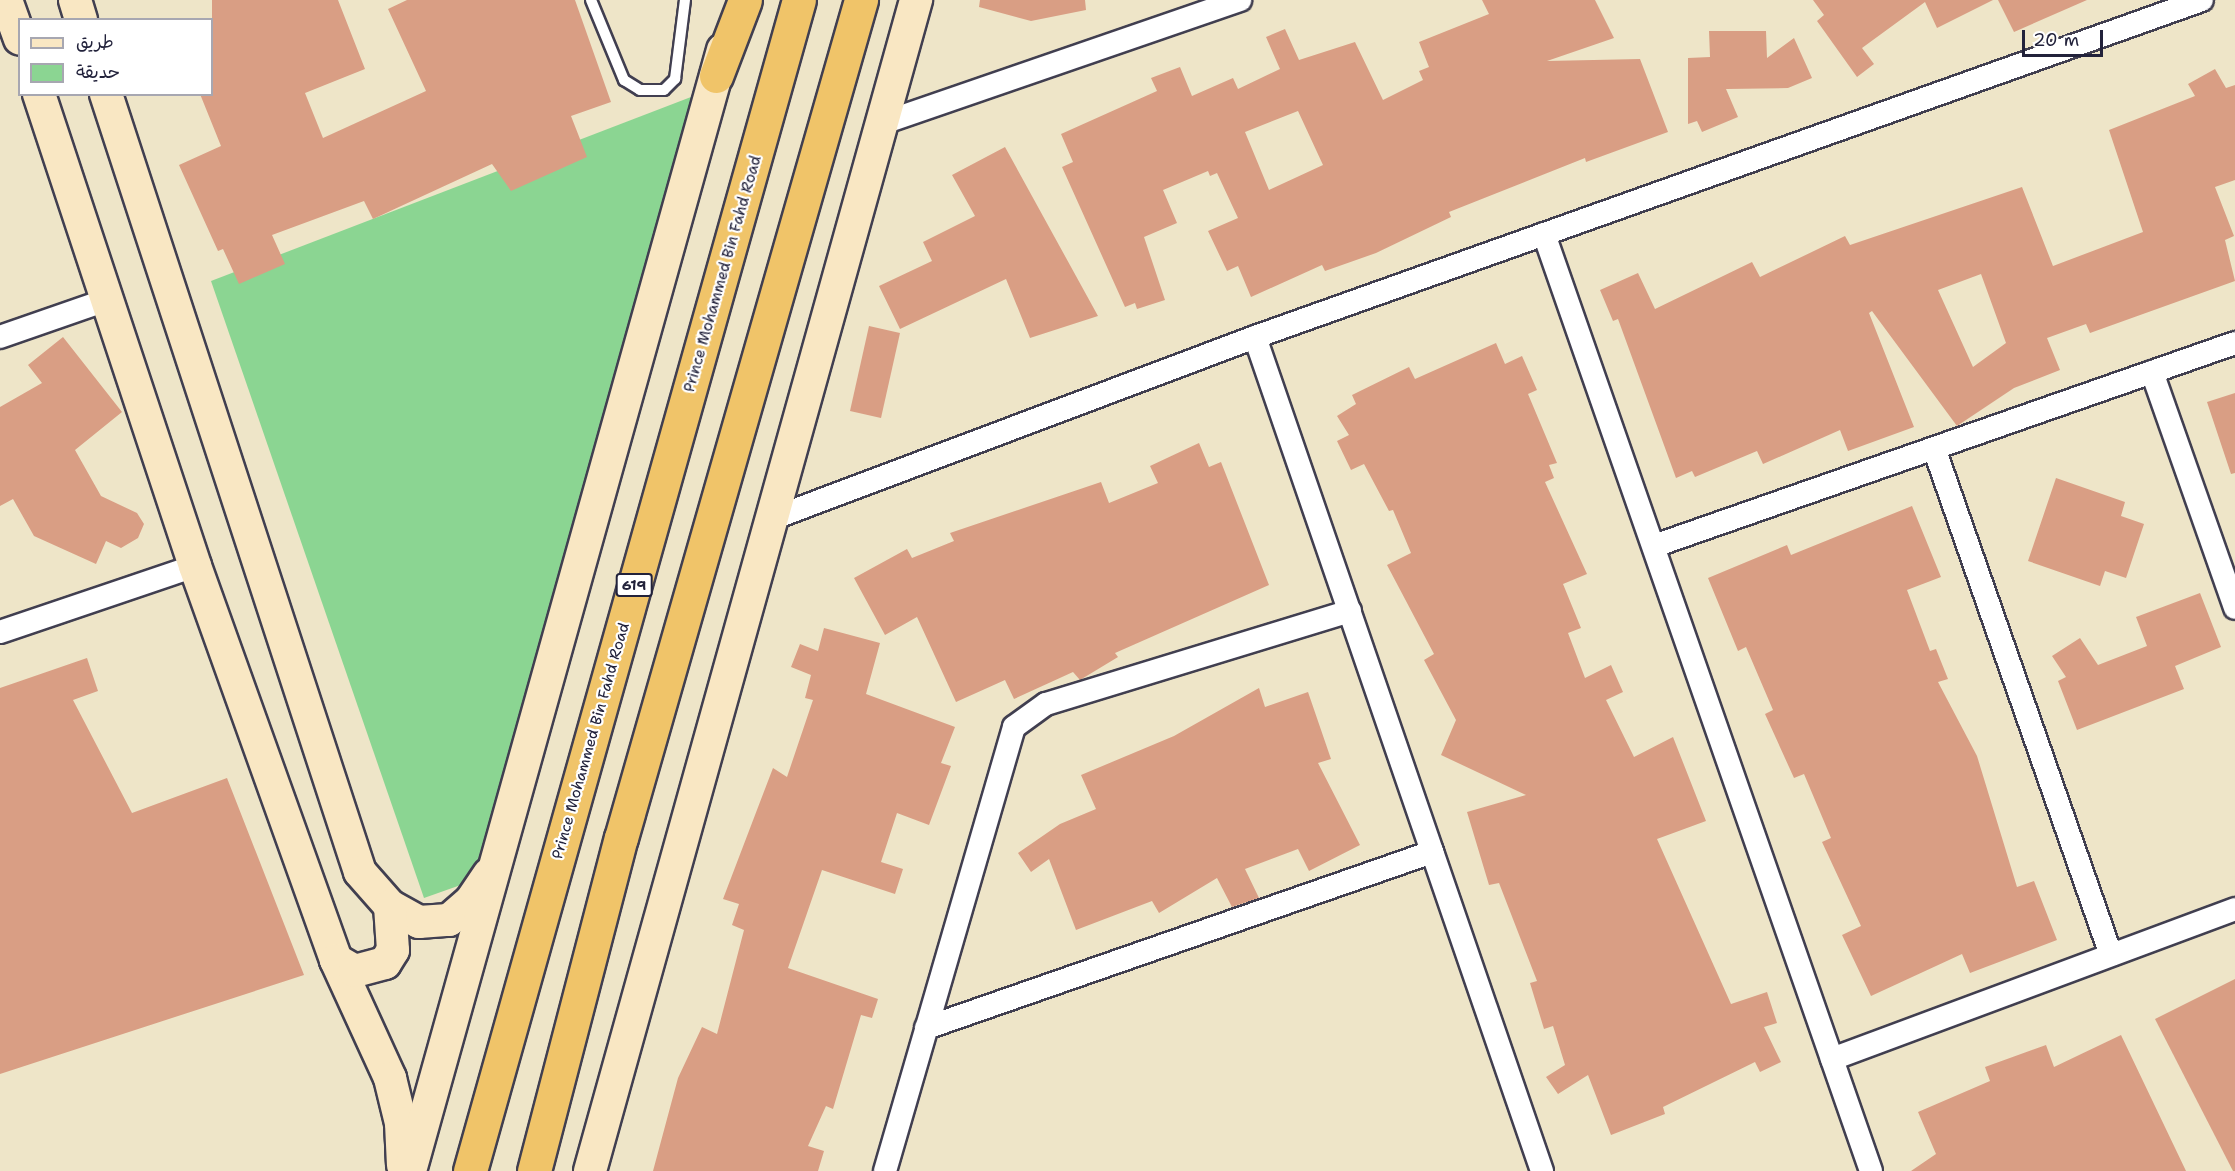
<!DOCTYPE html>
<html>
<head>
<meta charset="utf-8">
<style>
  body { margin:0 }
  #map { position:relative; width:2235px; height:1171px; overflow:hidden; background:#eee5c8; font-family:"Shantell Sans","Playpen Sans Arabic",sans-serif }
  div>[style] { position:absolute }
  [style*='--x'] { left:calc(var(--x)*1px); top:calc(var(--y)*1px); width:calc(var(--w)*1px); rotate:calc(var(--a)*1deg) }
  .green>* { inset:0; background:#8bd592 }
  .building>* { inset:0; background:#d99e84 }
  .roads { filter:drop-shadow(2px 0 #413f50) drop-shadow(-2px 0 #413f50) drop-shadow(0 2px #413f50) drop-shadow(0 -2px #413f50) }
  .lane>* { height:10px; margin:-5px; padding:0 5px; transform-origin:5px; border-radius:5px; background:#fff }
  .street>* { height:22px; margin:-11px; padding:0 11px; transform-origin:11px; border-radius:11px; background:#fff }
  .secondary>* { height:32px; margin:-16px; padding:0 16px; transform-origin:16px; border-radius:16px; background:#f9e7c3 }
  .highway>* { height:33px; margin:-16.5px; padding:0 16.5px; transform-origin:16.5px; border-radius:16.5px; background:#f0c469 }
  span { translate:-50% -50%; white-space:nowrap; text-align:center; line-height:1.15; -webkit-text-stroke:4.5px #fff; paint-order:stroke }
  .shield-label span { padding:2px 4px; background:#fff; border:2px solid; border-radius:4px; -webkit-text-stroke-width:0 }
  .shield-label { font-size:14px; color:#22223b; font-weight:700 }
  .street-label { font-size:15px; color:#22223b }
  .legend { position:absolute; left:18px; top:18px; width:195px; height:78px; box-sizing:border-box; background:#fff; border:2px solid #a7a7b1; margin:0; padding:8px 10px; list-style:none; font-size:18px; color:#22223b }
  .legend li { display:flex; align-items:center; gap:12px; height:30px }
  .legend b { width:30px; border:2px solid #a7a7b1 }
  .scale { position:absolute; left:2022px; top:30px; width:81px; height:27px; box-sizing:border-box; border:3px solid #22223b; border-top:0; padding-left:8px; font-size:18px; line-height:21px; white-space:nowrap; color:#22223b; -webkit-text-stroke:4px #fff; paint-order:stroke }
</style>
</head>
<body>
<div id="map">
  <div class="green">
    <i style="clip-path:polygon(704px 92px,472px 881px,424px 898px,211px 281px)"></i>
  </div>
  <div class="building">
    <i style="clip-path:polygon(212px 0,338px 0,365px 69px,305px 93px,323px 138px,426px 91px,388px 9px,407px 0,575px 0,611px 102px,571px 116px,587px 157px,511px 191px,492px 164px,373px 219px,364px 201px,272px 235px,285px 264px,239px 284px,223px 249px,218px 251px,179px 165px,221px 146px,200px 94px,212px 94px)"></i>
    <i style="clip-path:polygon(980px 0,1085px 0,1086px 10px,1031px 21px,979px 7px)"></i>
    <i style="clip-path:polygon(evenodd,1482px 0,1595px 0,1614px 38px,1547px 61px,1640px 59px,1668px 132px,1586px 162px,1585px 158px,1449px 212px,1451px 217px,1376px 253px,1325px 271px,1322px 265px,1251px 297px,1238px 266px,1227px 271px,1208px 231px,1238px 218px,1217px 173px,1210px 176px,1208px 171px,1163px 190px,1177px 223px,1144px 237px,1165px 300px,1137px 309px,1135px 303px,1125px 307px,1062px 167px,1073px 162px,1061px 134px,1157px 91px,1151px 78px,1180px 67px,1192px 96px,1233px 78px,1238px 89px,1280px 69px,1266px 37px,1285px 29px,1299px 60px,1355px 42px,1383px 100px,1423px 80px,1419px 71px,1429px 67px,1419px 42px,1489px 14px,1482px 0,1298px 111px,1323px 165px,1269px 190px,1245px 132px,1298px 111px)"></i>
    <i style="clip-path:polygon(1813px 0,1993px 0,1937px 28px,1925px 2px,1862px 48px,1874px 64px,1857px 77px,1817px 21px,1824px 15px)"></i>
    <i style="clip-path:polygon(1998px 0,2087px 0,2014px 32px)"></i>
    <i style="clip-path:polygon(1709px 31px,1766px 31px,1767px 58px,1794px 38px,1812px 78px,1788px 88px,1726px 89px,1738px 117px,1702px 132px,1697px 121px,1688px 124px,1688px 58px,1710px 57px)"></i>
    <i style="clip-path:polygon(evenodd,2215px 69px,2226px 88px,2235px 85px,2235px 180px,2215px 187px,2234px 236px,2225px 240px,2235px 281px,2090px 333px,2086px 324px,2047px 338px,2060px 370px,2014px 388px,1957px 426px,1872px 311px,1869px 313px,1914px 427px,1848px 451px,1840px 430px,1763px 464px,1757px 451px,1695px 477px,1692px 471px,1676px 478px,1618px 319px,1613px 321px,1600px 290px,1638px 273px,1655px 309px,1752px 262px,1760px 277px,1845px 236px,1850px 245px,2022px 187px,2053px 266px,2143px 232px,2109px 130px,2195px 96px,2188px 84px,2215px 69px,1981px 274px,2006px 343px,1973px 367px,1938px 290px,1981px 274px)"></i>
    <i style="clip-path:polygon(1005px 147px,1098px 316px,1030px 338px,1006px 279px,900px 329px,879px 286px,932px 261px,923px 242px,975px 216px,952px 175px)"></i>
    <i style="clip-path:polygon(869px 326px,900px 333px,881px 418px,850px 411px)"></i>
    <i style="clip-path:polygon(63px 337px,122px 412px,75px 450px,101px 496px,137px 513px,144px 524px,138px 538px,121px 548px,106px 541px,96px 564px,34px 536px,13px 499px,0 506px,0 407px,42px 383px,28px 365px)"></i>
    <i style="clip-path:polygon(1496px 343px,1505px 364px,1522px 356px,1537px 390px,1528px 394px,1557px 463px,1549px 465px,1554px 478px,1545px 482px,1587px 574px,1563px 584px,1581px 628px,1568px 633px,1585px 678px,1611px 665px,1623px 692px,1606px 700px,1634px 757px,1673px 737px,1706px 821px,1657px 839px,1731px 1004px,1767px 992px,1777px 1023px,1764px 1027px,1781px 1062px,1760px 1072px,1755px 1062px,1663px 1107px,1665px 1114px,1611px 1135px,1588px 1075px,1558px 1094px,1546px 1077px,1565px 1065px,1553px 1026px,1544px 1029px,1530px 983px,1537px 981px,1499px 883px,1489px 885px,1467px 812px,1526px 795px,1441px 755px,1456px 720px,1424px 660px,1434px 654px,1387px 565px,1411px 553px,1393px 510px,1389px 511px,1364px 464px,1351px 470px,1337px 441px,1349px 435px,1337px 416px,1356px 404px,1352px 395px,1409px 367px,1415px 379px)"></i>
    <i style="clip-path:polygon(2235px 393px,2235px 473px,2231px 474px,2207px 402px)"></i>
    <i style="clip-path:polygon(1199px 443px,1209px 467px,1221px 462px,1269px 585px,1115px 653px,1118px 657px,1080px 680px,1073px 672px,1014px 699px,1005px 680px,956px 702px,917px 617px,885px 635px,854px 578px,907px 549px,912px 558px,954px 541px,950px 533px,1101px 482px,1109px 503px,1158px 483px,1150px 466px)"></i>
    <i style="clip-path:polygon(2056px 478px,2125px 502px,2121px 516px,2144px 524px,2126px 578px,2105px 571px,2100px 586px,2028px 561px)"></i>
    <i style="clip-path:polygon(1912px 506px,1941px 577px,1907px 590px,1930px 651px,1936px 649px,1948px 679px,1938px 682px,1977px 756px,2017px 887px,2034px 881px,2057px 940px,1970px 973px,1962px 954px,1871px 996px,1842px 935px,1861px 926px,1822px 842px,1831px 838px,1804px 774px,1794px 778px,1765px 714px,1773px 710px,1746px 647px,1738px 651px,1708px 578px,1787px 545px,1791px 555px)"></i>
    <i style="clip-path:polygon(2200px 593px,2221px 647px,2175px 666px,2184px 689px,2077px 730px,2058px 681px,2066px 677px,2052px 656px,2080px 638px,2098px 665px,2147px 646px,2136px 617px)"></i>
    <i style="clip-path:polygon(824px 628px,880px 643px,866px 694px,955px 727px,941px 763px,951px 766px,929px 825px,897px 813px,881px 862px,903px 869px,895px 894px,822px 870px,788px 968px,878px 999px,872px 1018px,861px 1015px,833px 1109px,826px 1106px,808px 1146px,824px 1151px,818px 1171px,653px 1171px,678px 1078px,702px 1027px,717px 1034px,744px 930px,732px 925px,739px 904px,723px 899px,773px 768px,787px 777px,813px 700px,805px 698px,811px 675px,791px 667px,800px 644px,818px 651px)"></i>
    <i style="clip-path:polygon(87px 658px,98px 691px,73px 700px,132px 813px,227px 778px,304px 975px,0 1074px,0 688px)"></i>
    <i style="clip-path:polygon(1259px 688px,1265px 707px,1308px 692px,1331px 759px,1318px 763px,1360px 845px,1309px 871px,1298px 849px,1245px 869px,1259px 898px,1232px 907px,1217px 878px,1159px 913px,1152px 901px,1076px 930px,1049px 859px,1031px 872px,1018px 853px,1060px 824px,1096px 809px,1081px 775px,1174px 736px)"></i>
    <i style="clip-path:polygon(2235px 979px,2235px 1171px,2233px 1171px,2155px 1019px)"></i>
    <i style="clip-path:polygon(2121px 1035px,2186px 1171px,1911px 1171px,1936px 1154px,1918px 1112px,1990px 1081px,1985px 1067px,2046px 1045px,2054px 1067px)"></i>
  </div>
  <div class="roads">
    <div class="lane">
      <i style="--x:591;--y:0;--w:87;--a:67.6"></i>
      <i style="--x:624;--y:80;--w:19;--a:32"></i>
      <i style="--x:640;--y:90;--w:24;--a:0"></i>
      <i style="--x:664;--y:90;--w:16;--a:-45"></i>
      <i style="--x:675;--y:79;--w:80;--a:-82.8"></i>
    </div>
    <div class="street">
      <i style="--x:880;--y:124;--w:381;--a:-19"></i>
      <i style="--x:1544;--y:234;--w:992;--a:70.76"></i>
      <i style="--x:0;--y:337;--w:115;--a:-19.2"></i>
      <i style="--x:1255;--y:337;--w:882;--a:71.01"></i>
      <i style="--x:2152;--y:372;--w:250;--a:70.6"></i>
      <i style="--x:1934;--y:448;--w:537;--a:70.76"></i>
      <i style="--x:774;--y:518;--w:514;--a:-20.62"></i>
      <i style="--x:1255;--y:337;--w:1005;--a:-19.59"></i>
      <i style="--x:1654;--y:546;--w:615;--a:-19.26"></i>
      <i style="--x:0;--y:632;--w:206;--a:-18.7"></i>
      <i style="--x:926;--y:1028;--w:536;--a:-19.18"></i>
      <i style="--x:1832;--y:1059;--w:430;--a:-20.4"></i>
      <i style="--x:885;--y:1171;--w:462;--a:-73.8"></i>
      <i style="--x:1014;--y:727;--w:39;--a:-36"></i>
      <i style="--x:1046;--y:704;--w:318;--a:-17"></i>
    </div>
    <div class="secondary">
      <i style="--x:6;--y:0;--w:41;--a:70.3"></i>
      <i style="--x:75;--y:0;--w:21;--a:73"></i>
      <i style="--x:39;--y:94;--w:497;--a:71.7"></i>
      <i style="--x:195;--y:566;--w:418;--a:70.3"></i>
      <i style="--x:336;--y:960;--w:130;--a:65.4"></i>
      <i style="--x:390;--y:1078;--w:46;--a:76.3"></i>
      <i style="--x:401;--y:1123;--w:42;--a:87.3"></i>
      <i style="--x:106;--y:94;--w:818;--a:71.92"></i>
      <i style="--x:360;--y:872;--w:45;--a:48.6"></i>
      <i style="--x:390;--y:906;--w:33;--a:29"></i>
      <i style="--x:419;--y:922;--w:30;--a:-4"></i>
      <i style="--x:449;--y:920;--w:29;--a:-41"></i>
      <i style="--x:471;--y:901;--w:32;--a:-56"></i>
      <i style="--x:336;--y:960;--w:22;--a:30"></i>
      <i style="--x:355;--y:971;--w:31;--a:-15"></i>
      <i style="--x:385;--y:963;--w:15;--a:-58"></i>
      <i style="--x:393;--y:950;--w:44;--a:-93.9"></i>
      <i style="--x:410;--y:1171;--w:1164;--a:-74.4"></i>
      <i style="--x:590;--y:1171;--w:1216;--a:-74.44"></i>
    </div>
    <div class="highway">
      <i style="--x:716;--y:76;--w:81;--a:-69.1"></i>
      <i style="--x:470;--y:1171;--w:1216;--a:-74.31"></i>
      <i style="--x:534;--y:1171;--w:344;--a:-75.4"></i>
      <i style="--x:621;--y:838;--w:872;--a:-74.02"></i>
    </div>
  </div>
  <div class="shield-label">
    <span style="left:634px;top:585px">619</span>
  </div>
  <div class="street-label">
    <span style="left:723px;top:274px;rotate:-74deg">Prince Mohammed Bin Fahd Road</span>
    <span style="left:591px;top:741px;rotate:-74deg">Prince Mohammed Bin Fahd Road</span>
  </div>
  <ul class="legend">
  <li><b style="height:8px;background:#f9e7c3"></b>طريق</li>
  <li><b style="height:16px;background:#8bd592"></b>حديقة</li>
  </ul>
  <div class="scale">20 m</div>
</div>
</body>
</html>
